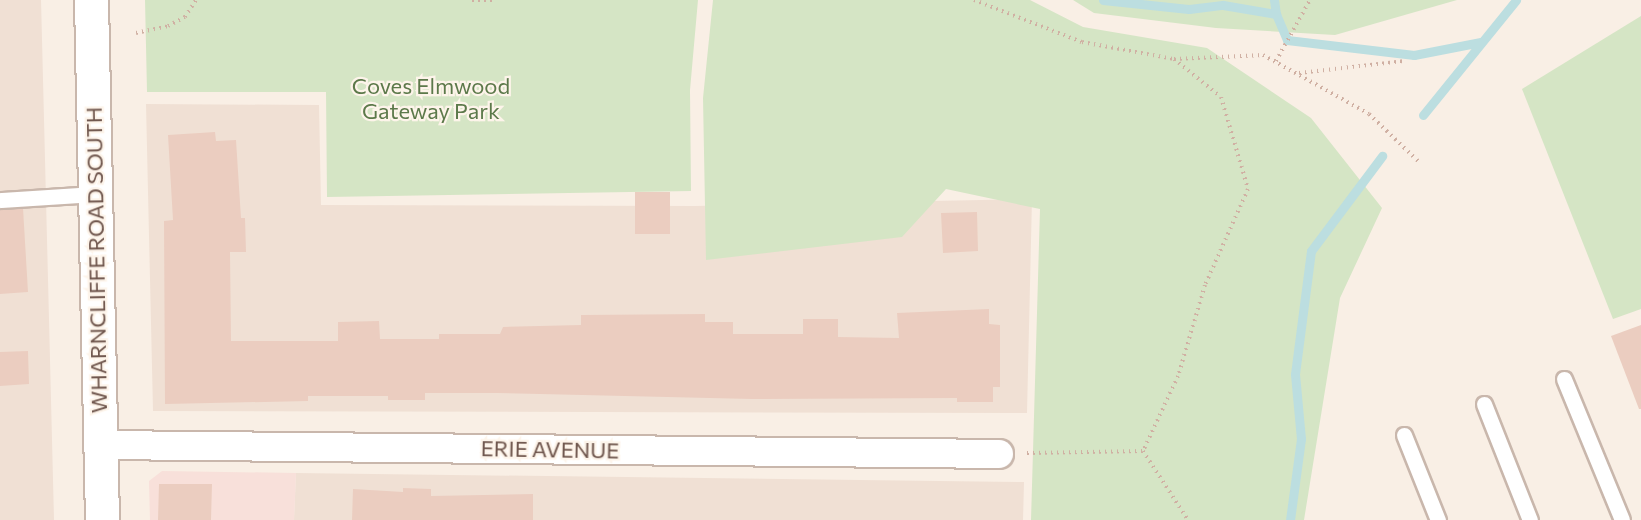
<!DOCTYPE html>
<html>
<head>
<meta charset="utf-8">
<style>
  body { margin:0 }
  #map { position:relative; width:1641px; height:520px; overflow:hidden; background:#f9efe5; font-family:Commissioner,sans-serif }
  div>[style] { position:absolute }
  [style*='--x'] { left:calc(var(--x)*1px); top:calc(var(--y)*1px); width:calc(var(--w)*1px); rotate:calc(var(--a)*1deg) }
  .residential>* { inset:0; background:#f0e0d4 }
  .commercial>* { inset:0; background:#f8e0da }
  .green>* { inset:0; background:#d5e5c5 }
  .stream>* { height:9px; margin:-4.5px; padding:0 4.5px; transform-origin:4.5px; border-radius:4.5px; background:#bcdee0 }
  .building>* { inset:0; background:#ebcdc0 }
  .path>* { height:4px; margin-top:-2px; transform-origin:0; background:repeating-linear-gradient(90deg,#d0b0a3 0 1.5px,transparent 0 6px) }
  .roads { filter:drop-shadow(2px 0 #c9b7ac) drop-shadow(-2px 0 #c9b7ac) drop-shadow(0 2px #c9b7ac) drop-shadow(0 -2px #c9b7ac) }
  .lane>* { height:15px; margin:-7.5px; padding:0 7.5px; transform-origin:7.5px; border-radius:7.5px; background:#fff }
  .street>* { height:28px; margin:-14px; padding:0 14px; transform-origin:14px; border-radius:14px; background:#fff }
  .secondary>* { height:33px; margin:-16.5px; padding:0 16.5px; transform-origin:16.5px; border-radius:16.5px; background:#fff }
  span { translate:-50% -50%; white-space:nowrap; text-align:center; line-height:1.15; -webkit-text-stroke:4.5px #fdf4ea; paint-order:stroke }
  .park-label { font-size:22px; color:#5c794a }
  .street-label { font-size:22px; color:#6f564d }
</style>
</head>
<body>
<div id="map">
  <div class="residential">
    <i style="clip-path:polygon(0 0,41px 0,54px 520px,0 520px)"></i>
    <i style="clip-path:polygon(146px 104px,319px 105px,321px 205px,695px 206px,1032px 199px,1027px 413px,153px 411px)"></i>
    <i style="clip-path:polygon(296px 473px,1024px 482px,1023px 520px,294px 520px)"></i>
  </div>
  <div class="commercial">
    <i style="clip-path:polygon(162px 471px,296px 473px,294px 520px,150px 520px,149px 481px)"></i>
  </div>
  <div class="green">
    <i style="clip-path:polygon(145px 0,698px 0,690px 90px,691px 191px,327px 197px,326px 92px,147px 92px)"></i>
    <i style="clip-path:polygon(713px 0,1030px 0,1083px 27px,1207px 48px,1311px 118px,1382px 208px,1340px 298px,1304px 520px,1031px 520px,1040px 209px,946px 189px,902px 237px,706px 260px,703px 98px)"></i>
    <i style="clip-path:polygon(1073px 0,1457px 0,1335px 35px,1216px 28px,1094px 13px)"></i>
    <i style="clip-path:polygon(1641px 16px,1641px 309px,1613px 319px,1522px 89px)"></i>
  </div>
  <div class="stream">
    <i style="--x:1103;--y:0;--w:86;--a:6"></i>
    <i style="--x:1189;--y:9;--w:34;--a:-7"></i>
    <i style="--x:1223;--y:5;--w:54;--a:9.6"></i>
    <i style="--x:1276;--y:14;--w:28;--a:67"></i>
    <i style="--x:1287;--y:40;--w:128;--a:6.7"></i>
    <i style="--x:1414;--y:55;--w:68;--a:-11"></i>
    <i style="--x:1274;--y:0;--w:14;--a:82"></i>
    <i style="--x:1423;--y:115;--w:148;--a:-51"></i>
    <i style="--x:1290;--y:520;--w:82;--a:-82.3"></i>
    <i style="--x:1301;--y:439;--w:65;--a:-95.3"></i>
    <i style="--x:1295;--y:374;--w:124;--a:-82.6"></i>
    <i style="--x:1311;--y:251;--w:119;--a:-53.2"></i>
  </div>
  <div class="building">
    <i style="clip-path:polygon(215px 132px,216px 141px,236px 140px,241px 218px,245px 218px,246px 252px,230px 252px,231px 341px,338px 341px,338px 322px,379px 321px,380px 339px,439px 339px,439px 334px,500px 334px,503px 327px,581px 325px,581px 315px,705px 314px,705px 322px,733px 322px,733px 334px,803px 334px,803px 319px,838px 319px,838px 337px,899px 338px,897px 313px,989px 309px,989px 324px,1000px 325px,1000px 387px,993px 387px,993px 402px,957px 402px,957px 398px,752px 399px,497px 393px,425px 393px,425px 400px,388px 400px,388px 396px,308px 396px,308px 401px,165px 404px,164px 221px,173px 220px,168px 135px)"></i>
    <i style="clip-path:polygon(635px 192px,670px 192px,670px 234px,635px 234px)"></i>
    <i style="clip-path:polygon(23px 208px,28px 292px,0 294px,0 210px)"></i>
    <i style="clip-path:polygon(977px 212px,978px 251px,943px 253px,941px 213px)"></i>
    <i style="clip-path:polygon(1641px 325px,1641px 409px,1639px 409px,1611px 336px)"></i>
    <i style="clip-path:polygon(28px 351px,29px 384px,0 386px,0 352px)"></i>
    <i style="clip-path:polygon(159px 484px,212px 484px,211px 520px,158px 520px)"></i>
    <i style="clip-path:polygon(403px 488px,431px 489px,431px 496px,533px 494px,533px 520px,352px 520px,353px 489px,403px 492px)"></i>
  </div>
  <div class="path">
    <i style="--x:472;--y:0;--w:24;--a:0"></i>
    <i style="--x:974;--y:0;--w:116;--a:21.3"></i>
    <i style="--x:1082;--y:42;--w:94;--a:10.5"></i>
    <i style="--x:1174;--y:59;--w:60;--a:39"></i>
    <i style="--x:1221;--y:97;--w:96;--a:73.6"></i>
    <i style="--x:1248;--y:189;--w:105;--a:114.1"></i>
    <i style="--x:1205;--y:285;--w:95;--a:106.5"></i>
    <i style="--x:1178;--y:376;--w:83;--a:115"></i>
    <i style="--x:1143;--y:451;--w:82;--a:56.9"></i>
    <i style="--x:136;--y:33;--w:33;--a:-12"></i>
    <i style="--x:168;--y:26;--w:19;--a:-28"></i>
    <i style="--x:185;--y:17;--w:20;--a:-57"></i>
    <i style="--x:1174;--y:59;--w:89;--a:-2.6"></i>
    <i style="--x:1263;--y:55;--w:121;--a:29.1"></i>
    <i style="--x:1369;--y:114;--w:69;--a:43.8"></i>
    <i style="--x:1276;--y:61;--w:70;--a:-60.9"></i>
    <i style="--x:1299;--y:73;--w:107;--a:-6.5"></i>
    <i style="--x:1027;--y:453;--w:116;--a:-1"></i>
  </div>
  <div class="roads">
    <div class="lane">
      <i style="--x:0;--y:200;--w:95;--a:-3.6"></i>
      <i style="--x:1564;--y:379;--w:152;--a:67.6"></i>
      <i style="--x:1484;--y:404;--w:125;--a:68.4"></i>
      <i style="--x:1404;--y:435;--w:92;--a:68.2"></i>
    </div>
    <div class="street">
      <i style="--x:101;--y:445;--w:898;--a:0.57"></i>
    </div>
    <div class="secondary">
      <i style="--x:91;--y:0;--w:520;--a:88.79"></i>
    </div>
  </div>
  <div class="park-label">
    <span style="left:431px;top:98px">Coves Elmwood<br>Gateway Park</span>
  </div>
  <div class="street-label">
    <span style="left:96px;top:260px;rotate:-91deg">WHARNCLIFFE ROAD SOUTH</span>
    <span style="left:550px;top:449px;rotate:1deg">ERIE AVENUE</span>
  </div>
</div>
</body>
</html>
